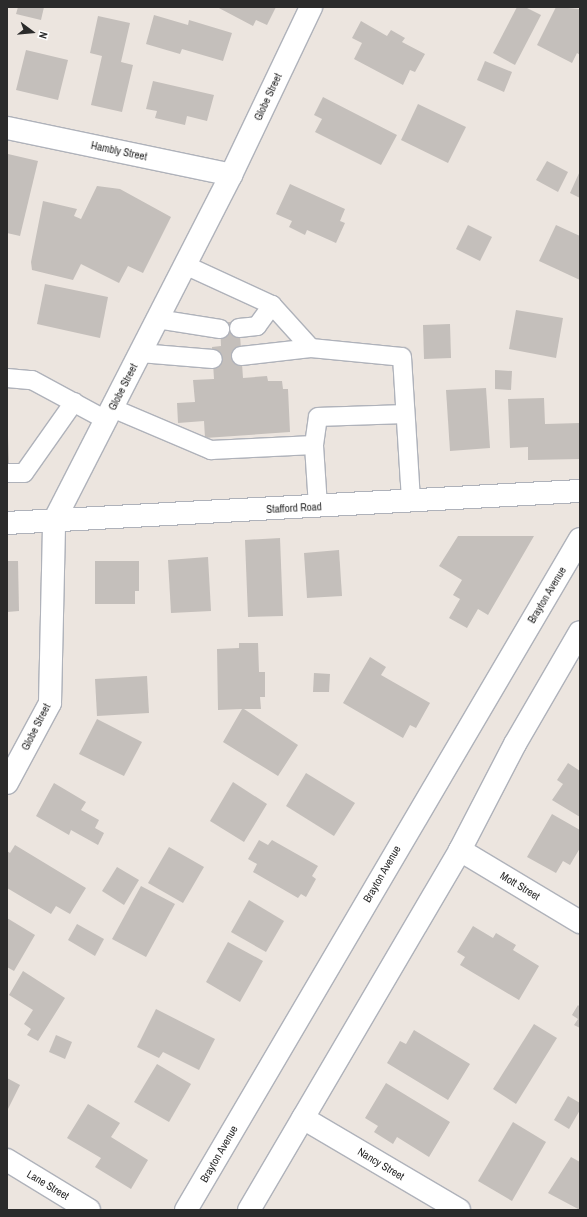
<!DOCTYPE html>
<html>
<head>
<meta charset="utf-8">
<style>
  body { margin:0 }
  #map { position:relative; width:587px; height:1217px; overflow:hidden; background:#ece5df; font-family:"Archivo Narrow",sans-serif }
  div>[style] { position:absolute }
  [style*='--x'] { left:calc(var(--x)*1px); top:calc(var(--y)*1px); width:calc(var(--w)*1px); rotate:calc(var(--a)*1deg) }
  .building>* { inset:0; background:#c4bfbb }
  .roads { filter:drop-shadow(1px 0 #afb2ba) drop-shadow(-1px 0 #afb2ba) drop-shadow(0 1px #afb2ba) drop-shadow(0 -1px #afb2ba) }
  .lane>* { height:18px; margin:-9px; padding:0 9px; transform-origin:9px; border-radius:9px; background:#fff }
  .street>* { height:22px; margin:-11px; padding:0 11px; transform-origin:11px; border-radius:11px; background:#fff }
  .secondary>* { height:22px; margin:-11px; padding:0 11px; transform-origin:11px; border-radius:11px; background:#fff }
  span { translate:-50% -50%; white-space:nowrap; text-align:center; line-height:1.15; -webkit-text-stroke:3.5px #fff; paint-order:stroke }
  .street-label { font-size:11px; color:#2b2b2b }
  .frame { position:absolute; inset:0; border:8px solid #2b2b2b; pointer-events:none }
  .north { position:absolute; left:12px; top:12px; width:40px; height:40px; -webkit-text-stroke:3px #fff; paint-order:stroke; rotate:106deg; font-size:11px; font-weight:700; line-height:16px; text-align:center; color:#2b2b2b }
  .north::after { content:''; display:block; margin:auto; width:14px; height:18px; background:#2b2b2b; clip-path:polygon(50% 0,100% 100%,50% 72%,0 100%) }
</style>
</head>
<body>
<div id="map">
  <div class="building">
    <i style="clip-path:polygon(18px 7px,44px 7px,41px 20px,16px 14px)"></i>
    <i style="clip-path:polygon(217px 7px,276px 7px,267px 25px,256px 20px,253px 26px)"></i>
    <i style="clip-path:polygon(517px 7px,525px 7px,541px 15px,515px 65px,493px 53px)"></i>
    <i style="clip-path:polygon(556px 7px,580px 9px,580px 55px,577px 53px,572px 63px,537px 45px)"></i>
    <i style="clip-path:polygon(154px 15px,188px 25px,189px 20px,232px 33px,223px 61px,182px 49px,180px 54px,146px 44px)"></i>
    <i style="clip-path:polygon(98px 16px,130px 23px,121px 62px,133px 65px,122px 112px,91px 105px,102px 56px,90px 53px)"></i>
    <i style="clip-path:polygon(361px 21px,387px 36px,391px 30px,405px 38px,402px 42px,425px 54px,415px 72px,410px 70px,403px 85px,354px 59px,362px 43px,352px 38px)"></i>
    <i style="clip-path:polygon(26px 50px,68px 60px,58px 100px,16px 90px)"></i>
    <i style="clip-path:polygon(485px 61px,512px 72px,504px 92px,477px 80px)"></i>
    <i style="clip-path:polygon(153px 81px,214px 95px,207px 121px,187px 116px,185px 125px,155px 118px,157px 111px,146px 109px)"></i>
    <i style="clip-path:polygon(323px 97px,397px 135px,381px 165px,315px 132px,322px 119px,314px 115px)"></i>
    <i style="clip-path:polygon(418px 104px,466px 127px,448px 163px,401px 140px)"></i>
    <i style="clip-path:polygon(8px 154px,38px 161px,20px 236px,7px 233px)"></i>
    <i style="clip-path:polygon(547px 161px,568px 172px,558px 192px,536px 180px)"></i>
    <i style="clip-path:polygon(580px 171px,580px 198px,570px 193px)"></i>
    <i style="clip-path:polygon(290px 184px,345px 209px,340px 221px,345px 223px,336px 243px,307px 230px,305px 235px,289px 227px,292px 221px,276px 214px)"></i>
    <i style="clip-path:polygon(97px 186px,120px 189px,171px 217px,143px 273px,128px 266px,119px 283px,81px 264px,73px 280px,32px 270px,31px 262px,43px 201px,77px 209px,74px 216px,81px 219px)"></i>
    <i style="clip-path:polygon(468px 225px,492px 237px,480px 261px,456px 249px)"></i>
    <i style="clip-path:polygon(556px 225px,580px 236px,580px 280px,539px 261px)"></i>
    <i style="clip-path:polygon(45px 284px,108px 297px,100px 338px,37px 324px)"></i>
    <i style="clip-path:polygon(516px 310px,563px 318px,556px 358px,509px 349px)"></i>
    <i style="clip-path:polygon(239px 321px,243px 378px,267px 376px,268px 381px,282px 381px,283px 389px,288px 389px,290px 432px,205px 438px,204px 421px,178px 423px,177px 403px,195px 402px,193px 380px,214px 379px,212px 347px,221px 346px,220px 323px)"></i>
    <i style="clip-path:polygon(450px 324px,451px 358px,424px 359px,423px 325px)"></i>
    <i style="clip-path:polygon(495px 370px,512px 371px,511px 390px,495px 389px)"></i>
    <i style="clip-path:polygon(486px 388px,490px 448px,450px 451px,446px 390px)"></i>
    <i style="clip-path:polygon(544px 398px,545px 424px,580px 423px,580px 459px,528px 460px,528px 447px,510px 448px,508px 399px)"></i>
    <i style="clip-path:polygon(7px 436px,8px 436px,9px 465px,7px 465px)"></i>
    <i style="clip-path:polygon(458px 536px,534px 536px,488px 615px,478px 609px,467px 628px,449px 618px,460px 599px,453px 595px,462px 580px,439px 566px)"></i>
    <i style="clip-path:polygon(280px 538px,283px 616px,248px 617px,245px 540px)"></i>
    <i style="clip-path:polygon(339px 550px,342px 596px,307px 598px,304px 553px)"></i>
    <i style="clip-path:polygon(208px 557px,211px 611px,171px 613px,168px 560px)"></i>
    <i style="clip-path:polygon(7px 561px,18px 561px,19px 611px,7px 612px)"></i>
    <i style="clip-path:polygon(95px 561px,139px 561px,139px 591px,135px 591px,135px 604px,95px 604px)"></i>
    <i style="clip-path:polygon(239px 643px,258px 643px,259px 672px,265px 672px,265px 697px,260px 697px,261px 709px,244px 709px,298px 745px,278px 776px,223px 742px,242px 709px,218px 710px,217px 649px,239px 648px)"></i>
    <i style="clip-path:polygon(370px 657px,386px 667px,381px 675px,430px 703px,416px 728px,410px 725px,403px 738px,343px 703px)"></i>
    <i style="clip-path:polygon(314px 673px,330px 674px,329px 692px,313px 692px)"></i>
    <i style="clip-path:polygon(147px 676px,149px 713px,97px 716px,95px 679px)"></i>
    <i style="clip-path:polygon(97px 719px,142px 742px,124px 776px,79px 754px)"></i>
    <i style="clip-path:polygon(568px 763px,580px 771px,580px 817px,552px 800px,563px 784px,557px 780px)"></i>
    <i style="clip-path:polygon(306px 773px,355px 803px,334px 836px,286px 806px)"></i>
    <i style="clip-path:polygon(233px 782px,267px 804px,244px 842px,210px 821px)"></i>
    <i style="clip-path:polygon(54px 783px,86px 802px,81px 810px,99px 820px,95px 828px,104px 833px,98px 845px,71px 830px,69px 835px,36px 816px)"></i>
    <i style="clip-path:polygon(552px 814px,580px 830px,580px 848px,570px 865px,563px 861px,556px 873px,527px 857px)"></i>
    <i style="clip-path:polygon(259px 840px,268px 845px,272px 840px,318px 866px,312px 876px,316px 879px,306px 897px,301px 894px,298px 898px,253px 872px,257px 864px,248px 859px)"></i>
    <i style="clip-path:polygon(15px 845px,86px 888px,70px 914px,56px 906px,51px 914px,7px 888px,7px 851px,10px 853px)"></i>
    <i style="clip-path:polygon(169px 847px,204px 867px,183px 903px,148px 883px)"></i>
    <i style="clip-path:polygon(117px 867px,139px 880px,124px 905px,102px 891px)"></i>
    <i style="clip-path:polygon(141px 886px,175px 904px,146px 957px,112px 939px)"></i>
    <i style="clip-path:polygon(249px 900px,284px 921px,266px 952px,231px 932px)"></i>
    <i style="clip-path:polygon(7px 918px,35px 935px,14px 971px,7px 967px)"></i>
    <i style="clip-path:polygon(77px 924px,104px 939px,95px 956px,68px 940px)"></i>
    <i style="clip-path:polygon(473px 926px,493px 938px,496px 933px,516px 945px,513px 950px,539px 966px,519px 1000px,460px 965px,465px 957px,457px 952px)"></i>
    <i style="clip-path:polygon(228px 942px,263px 961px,240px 1002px,206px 982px)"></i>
    <i style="clip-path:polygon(23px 971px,65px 998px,38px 1041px,27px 1035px,31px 1029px,24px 1024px,33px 1010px,9px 995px)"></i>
    <i style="clip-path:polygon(578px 1005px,580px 1007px,580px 1028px,574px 1025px,578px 1019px,572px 1015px)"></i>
    <i style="clip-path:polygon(156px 1009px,215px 1039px,199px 1070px,163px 1052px,159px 1058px,137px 1047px)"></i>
    <i style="clip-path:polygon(534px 1024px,557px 1038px,516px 1104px,493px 1089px)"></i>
    <i style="clip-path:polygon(414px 1030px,470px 1064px,448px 1100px,387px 1063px,400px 1041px,406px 1044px)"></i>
    <i style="clip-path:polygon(56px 1035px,72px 1042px,65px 1059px,49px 1052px)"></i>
    <i style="clip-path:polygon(157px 1064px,191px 1084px,169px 1122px,134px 1102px)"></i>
    <i style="clip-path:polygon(7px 1078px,20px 1085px,7px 1111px)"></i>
    <i style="clip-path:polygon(386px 1083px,450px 1122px,429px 1157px,397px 1137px,393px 1144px,374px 1132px,378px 1126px,365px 1118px)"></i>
    <i style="clip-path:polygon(568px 1096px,580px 1103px,580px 1110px,569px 1129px,554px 1120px)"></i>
    <i style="clip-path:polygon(88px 1104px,120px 1123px,111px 1137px,148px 1160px,131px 1189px,95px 1167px,101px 1158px,67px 1138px)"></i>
    <i style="clip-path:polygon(513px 1122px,546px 1142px,512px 1201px,478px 1181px)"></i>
    <i style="clip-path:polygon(571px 1157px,580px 1162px,580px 1210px,548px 1193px)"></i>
  </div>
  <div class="roads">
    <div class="lane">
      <i style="--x:185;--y:265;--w:96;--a:24.7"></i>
      <i style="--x:272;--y:305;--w:58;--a:47.8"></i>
      <i style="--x:311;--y:348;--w:91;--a:5.6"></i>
      <i style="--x:402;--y:357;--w:144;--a:86.4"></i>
      <i style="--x:157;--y:319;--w:64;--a:9"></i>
      <i style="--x:239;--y:328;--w:18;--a:-6"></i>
      <i style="--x:257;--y:326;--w:26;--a:-54"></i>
      <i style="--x:140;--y:353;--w:73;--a:4.7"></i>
      <i style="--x:241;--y:356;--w:70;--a:-6.5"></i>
      <i style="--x:7;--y:378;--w:25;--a:5"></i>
      <i style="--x:32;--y:380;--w:84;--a:28.4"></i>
      <i style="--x:112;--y:408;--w:108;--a:23"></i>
      <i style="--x:211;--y:450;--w:103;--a:-2.8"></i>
      <i style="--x:7;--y:473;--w:17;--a:0"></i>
      <i style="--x:24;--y:473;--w:87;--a:-54.8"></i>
      <i style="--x:318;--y:506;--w:61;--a:-93.8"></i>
      <i style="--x:314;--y:445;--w:28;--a:-82"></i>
      <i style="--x:318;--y:417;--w:87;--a:-2"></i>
    </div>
    <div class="street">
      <i style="--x:7;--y:128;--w:229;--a:11.8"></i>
      <i style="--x:7;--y:783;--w:91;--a:-61.7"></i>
      <i style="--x:50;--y:703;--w:182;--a:-88.7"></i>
      <i style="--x:460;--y:850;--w:140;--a:31"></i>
      <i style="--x:303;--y:1118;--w:181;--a:30.5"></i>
      <i style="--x:7;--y:1160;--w:96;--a:31.4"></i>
    </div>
    <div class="secondary">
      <i style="--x:54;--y:521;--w:389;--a:-62.9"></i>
      <i style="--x:231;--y:175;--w:186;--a:-64.5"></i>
      <i style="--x:7;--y:523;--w:574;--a:-3.2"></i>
      <i style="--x:186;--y:1210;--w:778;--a:-59.58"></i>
      <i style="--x:249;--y:1210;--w:417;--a:-59.6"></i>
      <i style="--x:460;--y:850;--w:119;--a:-62.6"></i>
      <i style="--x:515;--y:744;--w:129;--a:-59.9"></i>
    </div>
  </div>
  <div class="street-label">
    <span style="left:268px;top:97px;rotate:-65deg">Globe Street</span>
    <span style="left:119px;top:151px;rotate:12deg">Hambly Street</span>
    <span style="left:123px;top:387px;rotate:-63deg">Globe Street</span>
    <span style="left:294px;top:508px;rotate:-3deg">Stafford Road</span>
    <span style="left:547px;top:595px;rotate:-59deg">Brayton Avenue</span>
    <span style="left:36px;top:727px;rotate:-63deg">Globe Street</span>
    <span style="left:382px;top:874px;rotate:-60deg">Brayton Avenue</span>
    <span style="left:520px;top:886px;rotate:31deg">Mott Street</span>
    <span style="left:219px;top:1154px;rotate:-60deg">Brayton Avenue</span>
    <span style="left:381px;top:1164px;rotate:31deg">Nancy Street</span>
    <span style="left:48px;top:1185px;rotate:31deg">Lane Street</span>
  </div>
  <div class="frame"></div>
  <div class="north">N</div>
</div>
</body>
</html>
